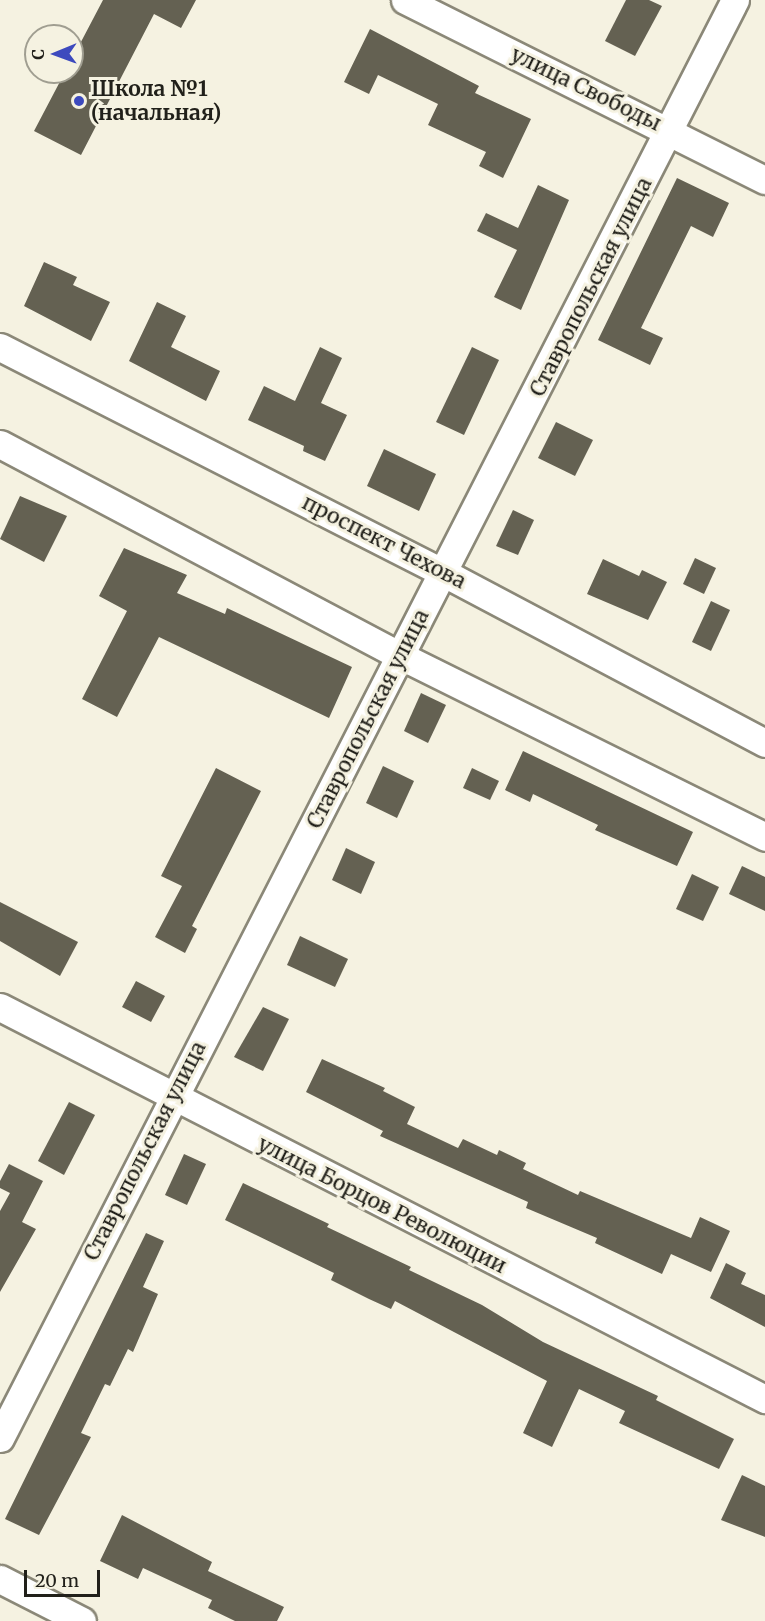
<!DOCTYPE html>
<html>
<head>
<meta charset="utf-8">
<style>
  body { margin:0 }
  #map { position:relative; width:765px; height:1621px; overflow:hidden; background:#f5f2e1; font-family:Merriweather,serif }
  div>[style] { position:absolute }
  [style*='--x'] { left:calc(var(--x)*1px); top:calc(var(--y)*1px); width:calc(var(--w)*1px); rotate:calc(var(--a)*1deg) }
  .building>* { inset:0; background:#646152 }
  .roads { filter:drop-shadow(2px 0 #8b8878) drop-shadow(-2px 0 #8b8878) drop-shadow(0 2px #8b8878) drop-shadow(0 -2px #8b8878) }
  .minor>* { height:27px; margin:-13.5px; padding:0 13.5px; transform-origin:13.5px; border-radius:13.5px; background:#fff }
  .dots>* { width:16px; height:16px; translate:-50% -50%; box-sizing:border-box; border:3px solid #f5f2e1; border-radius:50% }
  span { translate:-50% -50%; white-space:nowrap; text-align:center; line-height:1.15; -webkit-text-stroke:6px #f5f2e1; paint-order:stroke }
  .poi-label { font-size:21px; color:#21201a; font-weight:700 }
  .left { translate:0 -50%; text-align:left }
  .street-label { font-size:21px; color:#21201a }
  .north { position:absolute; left:24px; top:24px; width:60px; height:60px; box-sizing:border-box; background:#f5f2e1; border:2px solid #a09e91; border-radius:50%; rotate:269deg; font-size:16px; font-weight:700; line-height:24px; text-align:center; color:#21201a }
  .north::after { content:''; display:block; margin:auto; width:21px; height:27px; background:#3d4abe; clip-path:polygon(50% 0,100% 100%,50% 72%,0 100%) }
  .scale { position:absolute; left:24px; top:1570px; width:76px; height:27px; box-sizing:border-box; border:3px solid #21201a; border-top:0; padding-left:8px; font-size:18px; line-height:21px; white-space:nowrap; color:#21201a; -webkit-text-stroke:4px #f5f2e1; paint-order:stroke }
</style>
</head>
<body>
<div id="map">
  <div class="building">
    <i style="clip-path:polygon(103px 0,196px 0,181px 28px,154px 14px,81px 155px,34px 131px,65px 72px,72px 72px,72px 59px)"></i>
    <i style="clip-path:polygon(626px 0,649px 0,662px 6px,635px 56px,605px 41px)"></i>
    <i style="clip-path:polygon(370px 29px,479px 86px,475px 93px,531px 119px,503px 178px,479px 166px,486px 152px,428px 125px,438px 104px,378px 75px,369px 94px,344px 82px)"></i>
    <i style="clip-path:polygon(677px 178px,729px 203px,713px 237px,691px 226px,641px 328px,663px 338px,650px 365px,598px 340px)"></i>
    <i style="clip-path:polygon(538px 185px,569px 200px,521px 310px,494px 297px,517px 250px,477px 231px,486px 213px,518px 228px)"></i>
    <i style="clip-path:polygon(44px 262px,77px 277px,73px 285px,110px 302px,91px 341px,24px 306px)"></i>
    <i style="clip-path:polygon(157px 302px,186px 316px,171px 347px,220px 371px,206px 401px,129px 361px)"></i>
    <i style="clip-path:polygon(320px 347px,342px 358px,321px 403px,347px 415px,325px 461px,303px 451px,304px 446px,248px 420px,264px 386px,295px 401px)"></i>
    <i style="clip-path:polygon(472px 347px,499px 360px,464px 435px,436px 422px)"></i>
    <i style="clip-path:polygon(556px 422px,593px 440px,575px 476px,538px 458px)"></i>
    <i style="clip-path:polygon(384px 449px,436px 474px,419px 511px,367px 486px)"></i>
    <i style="clip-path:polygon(20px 496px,67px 516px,44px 562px,0 539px)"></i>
    <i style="clip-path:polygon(513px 510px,534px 520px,518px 555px,496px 546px)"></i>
    <i style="clip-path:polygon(124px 548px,187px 575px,177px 593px,225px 614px,227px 608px,352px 667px,329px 718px,159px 637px,117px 717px,82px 699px,127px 611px,99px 596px)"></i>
    <i style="clip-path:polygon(695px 558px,716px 568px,704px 594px,683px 584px)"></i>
    <i style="clip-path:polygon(603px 559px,639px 576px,642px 570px,667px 582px,648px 620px,587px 594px)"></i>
    <i style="clip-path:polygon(711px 601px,730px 610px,711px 651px,692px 642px)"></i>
    <i style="clip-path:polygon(421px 693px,446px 705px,428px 743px,404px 731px)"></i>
    <i style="clip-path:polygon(523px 751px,693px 832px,677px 866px,595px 830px,598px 825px,533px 794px,530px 802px,505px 790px)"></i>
    <i style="clip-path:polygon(383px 766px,414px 781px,397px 818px,366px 803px)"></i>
    <i style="clip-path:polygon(216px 768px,261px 791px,192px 926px,197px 929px,185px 953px,155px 937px,182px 886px,161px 876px)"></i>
    <i style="clip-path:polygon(472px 768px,499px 781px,490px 800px,463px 788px)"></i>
    <i style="clip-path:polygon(346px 848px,375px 862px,361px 894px,332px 880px)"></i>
    <i style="clip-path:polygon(742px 866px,765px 877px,765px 911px,729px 894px)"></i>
    <i style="clip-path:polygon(692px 874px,719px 887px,703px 921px,676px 909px)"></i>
    <i style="clip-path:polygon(0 902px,78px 942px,60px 976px,0 941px)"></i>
    <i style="clip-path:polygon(300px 936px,348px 959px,335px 987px,287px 965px)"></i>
    <i style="clip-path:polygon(136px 981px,165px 996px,151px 1022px,122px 1007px)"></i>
    <i style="clip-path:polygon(263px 1007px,289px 1019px,263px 1071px,234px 1057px)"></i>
    <i style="clip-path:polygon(322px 1059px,385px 1088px,383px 1091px,415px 1107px,407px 1124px,458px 1148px,463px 1139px,497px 1155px,499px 1150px,526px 1163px,523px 1169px,578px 1195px,580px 1191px,691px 1238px,700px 1217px,730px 1231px,711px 1272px,671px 1254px,662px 1274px,595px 1243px,597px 1238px,526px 1208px,528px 1202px,380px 1136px,383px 1131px,306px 1092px)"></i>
    <i style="clip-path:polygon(69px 1102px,95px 1115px,64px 1175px,38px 1161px)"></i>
    <i style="clip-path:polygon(184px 1154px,206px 1164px,187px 1205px,165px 1195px)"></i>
    <i style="clip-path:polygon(9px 1164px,43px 1181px,22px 1222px,36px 1229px,0 1292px,0 1211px,10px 1193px,0 1188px,0 1181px)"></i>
    <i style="clip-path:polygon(243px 1183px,329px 1224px,327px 1227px,411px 1267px,409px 1270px,482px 1305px,543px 1342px,658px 1396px,656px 1400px,734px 1439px,719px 1469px,619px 1423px,625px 1411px,579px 1389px,552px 1447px,523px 1433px,547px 1381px,395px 1301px,391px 1309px,369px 1299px,331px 1280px,334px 1273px,225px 1220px)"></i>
    <i style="clip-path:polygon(146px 1233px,164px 1241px,143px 1287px,158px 1294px,133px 1352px,128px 1349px,110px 1386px,105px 1384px,81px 1433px,91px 1437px,39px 1535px,5px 1519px)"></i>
    <i style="clip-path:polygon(726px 1263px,746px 1273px,741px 1284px,765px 1295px,765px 1327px,710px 1298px)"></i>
    <i style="clip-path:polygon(742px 1475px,765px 1486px,765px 1537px,721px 1520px)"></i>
    <i style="clip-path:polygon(122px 1515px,212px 1562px,208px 1571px,284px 1607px,277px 1621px,235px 1621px,208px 1608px,212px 1600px,143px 1568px,138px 1579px,100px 1561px)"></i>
  </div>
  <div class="roads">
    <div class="minor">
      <i style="--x:405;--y:0;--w:402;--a:26.6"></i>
      <i style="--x:0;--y:347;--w:498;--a:27"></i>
      <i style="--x:444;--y:573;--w:363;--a:27.9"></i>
      <i style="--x:0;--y:444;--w:454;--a:27.9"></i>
      <i style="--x:401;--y:656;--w:407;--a:26.4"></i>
      <i style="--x:0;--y:1007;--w:860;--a:27.13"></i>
      <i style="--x:0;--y:1438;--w:1615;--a:-62.93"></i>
      <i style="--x:0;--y:1579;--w:92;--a:27.1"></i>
    </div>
  </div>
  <div class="dots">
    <i style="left:79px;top:101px;background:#3d4abe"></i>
  </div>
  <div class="poi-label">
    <span class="left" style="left:91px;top:101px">Школа №1<br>(начальная)</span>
  </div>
  <div class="street-label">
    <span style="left:586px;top:89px;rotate:26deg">улица Свободы</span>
    <span style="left:591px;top:287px;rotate:-63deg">Ставропольская улица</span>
    <span style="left:384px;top:542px;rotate:27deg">проспект Чехова</span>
    <span style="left:368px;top:719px;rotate:-63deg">Ставропольская улица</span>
    <span style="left:145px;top:1151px;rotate:-63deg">Ставропольская улица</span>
    <span style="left:382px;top:1205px;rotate:27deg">улица Борцов Революции</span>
  </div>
  <div class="north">С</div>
  <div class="scale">20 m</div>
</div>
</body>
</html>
